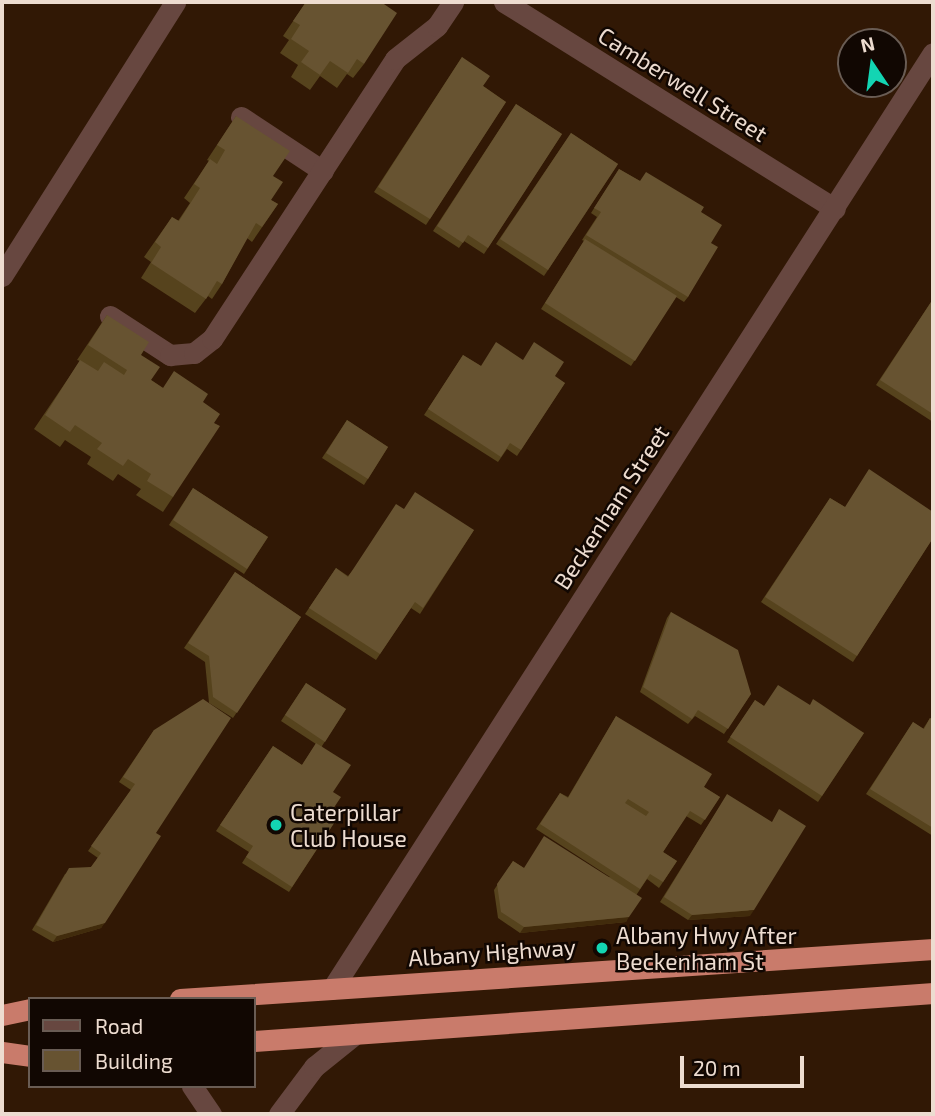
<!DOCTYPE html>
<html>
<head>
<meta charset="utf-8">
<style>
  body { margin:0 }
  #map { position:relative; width:935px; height:1116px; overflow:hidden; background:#311805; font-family:"Exo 2",sans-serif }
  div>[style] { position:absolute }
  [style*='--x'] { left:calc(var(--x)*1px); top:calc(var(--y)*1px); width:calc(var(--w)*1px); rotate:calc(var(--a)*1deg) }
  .lane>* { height:21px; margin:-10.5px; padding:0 10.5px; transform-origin:10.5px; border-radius:10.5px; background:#674740 }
  .street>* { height:21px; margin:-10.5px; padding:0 10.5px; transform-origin:10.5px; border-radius:10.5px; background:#674740 }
  .highway>* { height:21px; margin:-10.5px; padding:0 10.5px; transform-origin:10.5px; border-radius:10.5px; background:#c97b6b }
  .wall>* { inset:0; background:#56431d }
  .shaded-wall>* { inset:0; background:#412b0c }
  .building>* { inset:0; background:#675331 }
  .dots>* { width:19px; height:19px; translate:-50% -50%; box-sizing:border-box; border:4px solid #110702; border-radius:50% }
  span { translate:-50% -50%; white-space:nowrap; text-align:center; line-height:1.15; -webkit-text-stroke:5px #110702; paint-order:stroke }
  .street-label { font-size:23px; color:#eddcd0 }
  .poi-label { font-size:23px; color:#eddcd0 }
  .left { translate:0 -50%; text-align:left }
  .frame { position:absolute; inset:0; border:4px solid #eddcd0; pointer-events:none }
  .legend { position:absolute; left:28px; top:997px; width:228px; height:91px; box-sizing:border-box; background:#110702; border:2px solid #695c54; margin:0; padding:9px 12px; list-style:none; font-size:21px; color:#eddcd0 }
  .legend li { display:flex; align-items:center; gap:14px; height:35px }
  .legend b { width:35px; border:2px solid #695c54 }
  .north { position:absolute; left:837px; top:28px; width:70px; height:70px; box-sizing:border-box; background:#110702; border:2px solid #695c54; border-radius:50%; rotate:347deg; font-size:19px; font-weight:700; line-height:28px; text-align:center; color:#eddcd0 }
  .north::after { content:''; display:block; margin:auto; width:24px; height:32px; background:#13d5b3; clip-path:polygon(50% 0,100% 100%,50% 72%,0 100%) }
  .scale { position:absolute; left:680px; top:1056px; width:124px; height:32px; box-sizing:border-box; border:4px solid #eddcd0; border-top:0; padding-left:9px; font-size:21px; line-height:24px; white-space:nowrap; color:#eddcd0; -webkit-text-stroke:5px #110702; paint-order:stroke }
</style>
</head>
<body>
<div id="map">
  <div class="lane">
    <i style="--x:241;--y:117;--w:98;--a:33.4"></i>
    <i style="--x:2;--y:276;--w:324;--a:-57.7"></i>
    <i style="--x:110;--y:316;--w:72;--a:33"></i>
    <i style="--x:170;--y:355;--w:24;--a:-5"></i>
    <i style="--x:194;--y:353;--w:23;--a:-38"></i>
    <i style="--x:212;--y:339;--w:334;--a:-56.8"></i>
    <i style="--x:395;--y:59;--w:53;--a:-38.2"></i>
    <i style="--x:437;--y:26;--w:29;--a:-56"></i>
  </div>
  <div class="street">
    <i style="--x:504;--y:2;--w:390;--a:32"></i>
    <i style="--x:332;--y:989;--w:1112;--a:-57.3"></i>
    <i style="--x:192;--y:1086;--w:34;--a:56"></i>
    <i style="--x:279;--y:1114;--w:59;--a:-53.3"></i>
    <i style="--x:314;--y:1067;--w:53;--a:-38.8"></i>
  </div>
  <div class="highway">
    <i style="--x:180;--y:999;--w:755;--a:-3.8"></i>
    <i style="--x:2;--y:1015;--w:29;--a:-12"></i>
    <i style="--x:254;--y:1041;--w:681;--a:-4.04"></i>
    <i style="--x:2;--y:1052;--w:28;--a:8"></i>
  </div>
  <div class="wall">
    <i style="clip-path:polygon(306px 2px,364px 64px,353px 78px,347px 74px,337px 88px,320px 76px,310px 90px,291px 77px,298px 65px,280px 53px,289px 40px,283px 36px)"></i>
    <i style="clip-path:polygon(462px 57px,483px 86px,506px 102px,426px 225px,374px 192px)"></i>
    <i style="clip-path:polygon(516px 104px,562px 134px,484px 254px,464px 241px,459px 248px,433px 231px)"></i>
    <i style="clip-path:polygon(236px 116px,273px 176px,271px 200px,278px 204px,252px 242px,247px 238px,222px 284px,212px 299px,208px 296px,195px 313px,141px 278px,151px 262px,144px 257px,172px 217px,178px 221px,190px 203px,184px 198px,209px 161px,207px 160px)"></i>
    <i style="clip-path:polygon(571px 133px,618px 164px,544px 276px,496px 244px)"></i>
    <i style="clip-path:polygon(619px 169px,640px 181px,701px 212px,711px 243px,688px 297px,684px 302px,676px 297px,631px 366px,541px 309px,584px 241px,582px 240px,597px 217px,591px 213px)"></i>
    <i style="clip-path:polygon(933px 299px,933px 422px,876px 385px)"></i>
    <i style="clip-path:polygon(107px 315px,141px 355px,151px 380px,163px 388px,203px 402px,173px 497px,163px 512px,136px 495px,141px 489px,118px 474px,113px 481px,87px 464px,91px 457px,65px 440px,60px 447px,34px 429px,80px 361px,77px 360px)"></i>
    <i style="clip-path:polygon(463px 355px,481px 366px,522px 360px,565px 383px,517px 456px,507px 449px,498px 462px,424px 415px)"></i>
    <i style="clip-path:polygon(347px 420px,388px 447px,364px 485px,322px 458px)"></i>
    <i style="clip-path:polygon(193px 488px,268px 537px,244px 574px,169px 525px)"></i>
    <i style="clip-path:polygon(830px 498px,845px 507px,933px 538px,853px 662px,761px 602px)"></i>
    <i style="clip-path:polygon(404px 509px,474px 530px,420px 614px,411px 608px,376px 660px,305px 614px,336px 568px,348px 576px)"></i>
    <i style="clip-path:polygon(235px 572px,301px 617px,233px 718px,209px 703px,205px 662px,184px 648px)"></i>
    <i style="clip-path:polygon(671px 612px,751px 694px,724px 734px,695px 716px,688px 724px,640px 692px,667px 618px)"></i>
    <i style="clip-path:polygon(306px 683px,346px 709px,322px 746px,333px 792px,333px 809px,340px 814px,289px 892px,242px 863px,249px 852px,216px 831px,273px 746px,302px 765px,316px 744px,281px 721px)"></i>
    <i style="clip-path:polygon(755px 700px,764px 706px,809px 705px,864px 733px,818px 802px,727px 742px)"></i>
    <i style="clip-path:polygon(616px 716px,704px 787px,720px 797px,701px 825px,686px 816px,663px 852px,677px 861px,659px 888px,647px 879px,637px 894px,626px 922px,520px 933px,498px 918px,494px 890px,513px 861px,524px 868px,610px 877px,536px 829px,560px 793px,568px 797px)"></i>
    <i style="clip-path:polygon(930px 718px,933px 720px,933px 836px,866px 794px,913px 722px,923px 729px)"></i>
    <i style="clip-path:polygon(154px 730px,156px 833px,101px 928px,53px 942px,32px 930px,65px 874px,91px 867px,98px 858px,88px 851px,131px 790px,119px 782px)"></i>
    <i style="clip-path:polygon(724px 800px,750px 916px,688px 920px,660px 902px)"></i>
  </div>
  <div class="shaded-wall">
    <i style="clip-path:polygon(754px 910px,750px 916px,688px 920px,692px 915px)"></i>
    <i style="clip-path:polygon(629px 917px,626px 922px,520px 933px,524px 927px)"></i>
    <i style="clip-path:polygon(105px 923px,101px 928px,53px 942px,57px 936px)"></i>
  </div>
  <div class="building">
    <i style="clip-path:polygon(306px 2px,381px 2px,397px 13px,364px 64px,357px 59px,348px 73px,330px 61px,320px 75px,301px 62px,309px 51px,291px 39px,300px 25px,293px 21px)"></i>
    <i style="clip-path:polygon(462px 57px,490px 76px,483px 86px,506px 102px,430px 219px,378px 187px)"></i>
    <i style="clip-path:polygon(516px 104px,562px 134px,488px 248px,468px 235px,463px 243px,437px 226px)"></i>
    <i style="clip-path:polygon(236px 116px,290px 151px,273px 176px,283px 182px,271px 200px,278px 204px,262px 227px,256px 223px,222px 284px,217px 281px,206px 299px,151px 263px,161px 247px,155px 242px,172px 217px,179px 221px,200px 188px,194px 184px,210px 159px,217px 164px,225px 150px,217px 145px)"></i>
    <i style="clip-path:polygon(571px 133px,618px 164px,548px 270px,500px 239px)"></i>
    <i style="clip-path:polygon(619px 169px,640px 181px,646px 172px,704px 207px,701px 212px,722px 225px,711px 243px,718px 247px,688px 297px,586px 235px,601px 212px,594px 208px)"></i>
    <i style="clip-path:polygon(585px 239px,677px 296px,635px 361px,545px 303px)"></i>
    <i style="clip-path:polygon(933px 299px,933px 414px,880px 380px)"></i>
    <i style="clip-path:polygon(107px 315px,149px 342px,141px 355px,160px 367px,151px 380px,163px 388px,174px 371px,208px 394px,203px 402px,220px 414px,214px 423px,220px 426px,173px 497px,147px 481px,151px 474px,128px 459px,123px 466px,97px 449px,102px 443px,75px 425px,70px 432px,45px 415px,80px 360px,98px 371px,104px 362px,124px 375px,127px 370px,88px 345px)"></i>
    <i style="clip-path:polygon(496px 342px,523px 360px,534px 342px,564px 362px,555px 376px,565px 383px,521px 450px,510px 443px,501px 457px,428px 409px,463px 355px,481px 366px)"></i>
    <i style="clip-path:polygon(347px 420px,388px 447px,368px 479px,326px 453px)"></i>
    <i style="clip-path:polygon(869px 469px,933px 512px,933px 538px,857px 656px,765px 597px,830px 498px,845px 507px)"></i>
    <i style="clip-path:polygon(193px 488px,268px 537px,247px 569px,173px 520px)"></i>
    <i style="clip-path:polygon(415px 492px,474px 530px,423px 608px,415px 602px,380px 654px,309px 608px,336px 568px,348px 577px,396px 504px,404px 509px)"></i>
    <i style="clip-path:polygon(235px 572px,301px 617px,237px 713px,213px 697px,209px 656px,188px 643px)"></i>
    <i style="clip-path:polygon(671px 612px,738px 650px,751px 694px,728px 729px,698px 710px,692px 719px,643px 687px)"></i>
    <i style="clip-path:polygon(306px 683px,346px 709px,325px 742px,285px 715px)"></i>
    <i style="clip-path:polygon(778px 685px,810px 705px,813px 699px,864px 733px,822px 796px,730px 737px,755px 700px,764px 706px)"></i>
    <i style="clip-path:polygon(203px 699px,231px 718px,156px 833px,161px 836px,105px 923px,57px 936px,36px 925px,69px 868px,91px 867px,101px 853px,91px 846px,135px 784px,123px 777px,154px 730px)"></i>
    <i style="clip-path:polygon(evenodd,616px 716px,712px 774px,704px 787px,720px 797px,705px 820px,690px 811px,663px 852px,677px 861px,663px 882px,650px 874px,640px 889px,540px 824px,560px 793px,568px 798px,616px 716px,628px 799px,649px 812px,646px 816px,625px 803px,628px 799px)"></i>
    <i style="clip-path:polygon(930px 718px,933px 720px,933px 828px,870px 789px,913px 722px,924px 729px)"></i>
    <i style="clip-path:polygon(316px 743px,351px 765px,333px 792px,341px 797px,333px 809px,340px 814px,292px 887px,246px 857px,253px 846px,220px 825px,273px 746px,302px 765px)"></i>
    <i style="clip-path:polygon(727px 794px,772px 822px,779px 809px,806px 826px,754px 910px,692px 915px,664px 897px)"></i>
    <i style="clip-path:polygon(544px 836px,642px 898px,629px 917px,524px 927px,501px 912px,497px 884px,513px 861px,524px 868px)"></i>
  </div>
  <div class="dots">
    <i style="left:276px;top:825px;background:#13d5b3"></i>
    <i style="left:602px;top:948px;background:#13d5b3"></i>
  </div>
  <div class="street-label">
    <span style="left:683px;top:84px;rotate:32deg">Camberwell Street</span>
    <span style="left:611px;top:507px;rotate:-57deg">Beckenham Street</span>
    <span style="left:492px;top:952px;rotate:-4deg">Albany Highway</span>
  </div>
  <div class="poi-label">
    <span class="left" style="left:290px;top:825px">Caterpillar<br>Club House</span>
    <span class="left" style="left:616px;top:948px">Albany Hwy After<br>Beckenham St</span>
  </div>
  <div class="frame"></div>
  <ul class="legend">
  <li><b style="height:9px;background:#674740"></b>Road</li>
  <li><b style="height:19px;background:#675331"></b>Building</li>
  </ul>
  <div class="north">N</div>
  <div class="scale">20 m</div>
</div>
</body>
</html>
